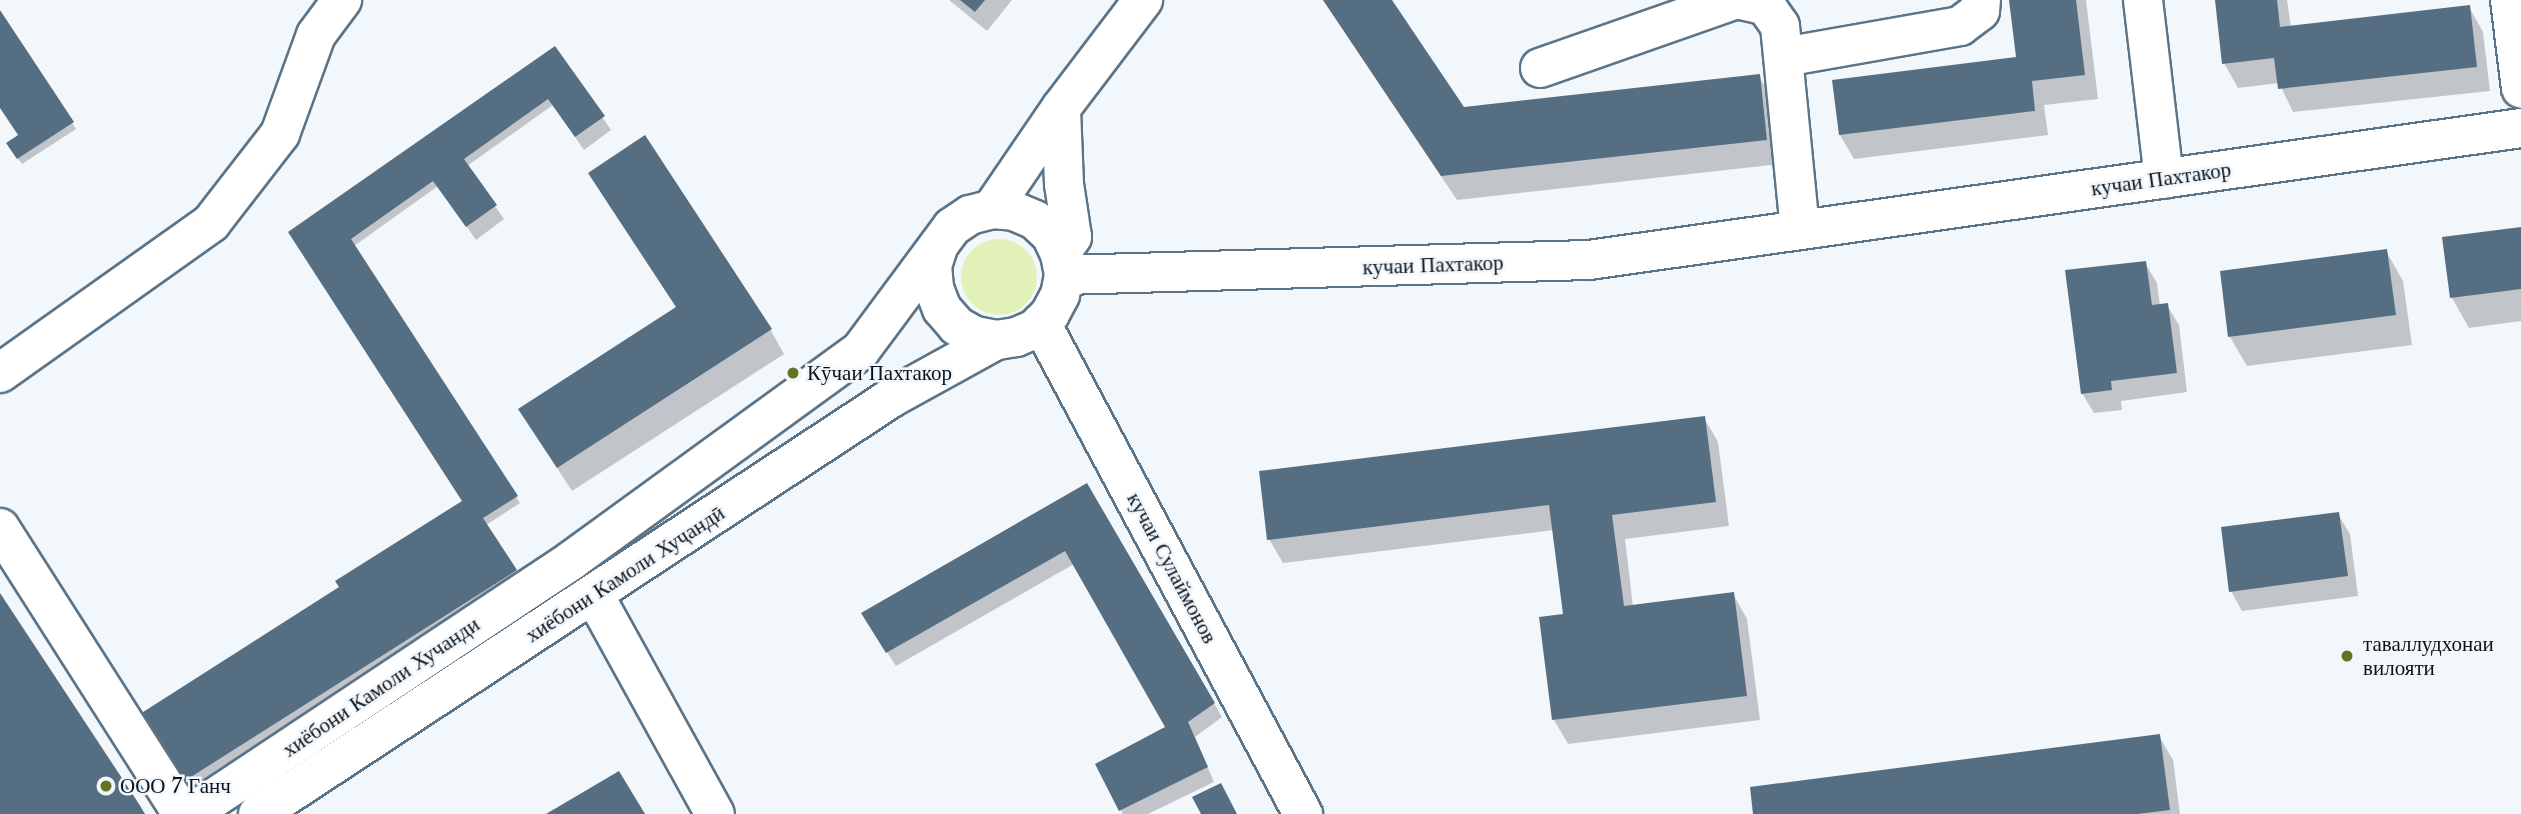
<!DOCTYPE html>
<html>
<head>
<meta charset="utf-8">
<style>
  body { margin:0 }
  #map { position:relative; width:2521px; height:814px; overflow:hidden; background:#f2f7fc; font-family:"Libre Baskerville",serif }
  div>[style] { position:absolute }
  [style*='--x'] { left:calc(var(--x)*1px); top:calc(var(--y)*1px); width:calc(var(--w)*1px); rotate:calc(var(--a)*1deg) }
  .green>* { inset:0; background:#e2f1b7 }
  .round { border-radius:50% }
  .shadow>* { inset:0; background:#0003 }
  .building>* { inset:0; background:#566e81 }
  .roads { filter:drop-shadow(2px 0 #5c7487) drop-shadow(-2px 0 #5c7487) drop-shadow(0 2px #5c7487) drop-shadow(0 -2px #5c7487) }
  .street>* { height:38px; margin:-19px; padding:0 19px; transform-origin:19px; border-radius:19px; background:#fff }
  .secondary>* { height:38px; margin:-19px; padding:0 19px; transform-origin:19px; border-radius:19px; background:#fff }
  .primary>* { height:38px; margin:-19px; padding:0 19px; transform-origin:19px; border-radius:19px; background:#fff }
  .dots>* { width:19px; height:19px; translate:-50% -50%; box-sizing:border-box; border:4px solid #f2f7fc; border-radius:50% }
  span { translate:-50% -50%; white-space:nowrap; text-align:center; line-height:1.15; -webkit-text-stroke:5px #f2f7fc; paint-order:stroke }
  .street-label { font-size:21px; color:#091219 }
  .poi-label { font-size:21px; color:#091219 }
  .left { translate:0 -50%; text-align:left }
</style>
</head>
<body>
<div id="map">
  <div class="green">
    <i class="round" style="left:961px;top:239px;width:76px;height:76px"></i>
  </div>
  <div class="shadow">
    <i style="clip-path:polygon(949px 0,1012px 0,987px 31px)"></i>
    <i style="clip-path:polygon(1323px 0,1390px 0,1463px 108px,1759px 76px,1773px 101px,1780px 164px,1457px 200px)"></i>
    <i style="clip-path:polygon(2011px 0,2086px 0,2098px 99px,2044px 105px,2048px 135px,1854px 159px,1840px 135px,2018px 59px)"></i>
    <i style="clip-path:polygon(2217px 0,2287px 0,2291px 27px,2469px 7px,2483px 32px,2490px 91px,2293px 112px,2279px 83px,2238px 88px,2224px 63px)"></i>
    <i style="clip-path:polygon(0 14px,76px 129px,22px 164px,12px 150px,20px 136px,0 106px)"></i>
    <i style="clip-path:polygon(555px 48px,611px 130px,584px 150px,553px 105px,467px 166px,504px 219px,476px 240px,438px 186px,354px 246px,520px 503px,486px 525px,526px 590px,196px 801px,154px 734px,341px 588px,464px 502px,294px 239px)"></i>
    <i style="clip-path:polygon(604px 197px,770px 329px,784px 354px,572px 491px,535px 434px,677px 308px)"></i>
    <i style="clip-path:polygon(2521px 228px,2521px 321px,2469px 328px,2452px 298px)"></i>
    <i style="clip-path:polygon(2386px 251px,2403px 281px,2412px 345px,2247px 366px,2230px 337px)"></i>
    <i style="clip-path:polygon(2145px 263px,2157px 283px,2160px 306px,2167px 305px,2179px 325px,2187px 392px,2121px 401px,2122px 410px,2094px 413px,2082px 393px)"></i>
    <i style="clip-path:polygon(1704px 418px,1718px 442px,1729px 526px,1625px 539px,1633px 607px,1733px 594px,1747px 619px,1760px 720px,1568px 744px,1554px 720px,1564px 616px,1554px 530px,1283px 563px,1269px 539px)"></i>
    <i style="clip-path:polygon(1086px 485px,1222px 717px,1195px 737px,1214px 782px,1148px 814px,1123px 814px,1098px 765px,1168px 728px,1074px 564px,896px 666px,871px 627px)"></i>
    <i style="clip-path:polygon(2338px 514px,2350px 534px,2358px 596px,2242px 611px,2231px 591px)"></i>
    <i style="clip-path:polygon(2159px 736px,2173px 760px,2180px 814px,1755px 814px)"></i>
  </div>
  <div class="building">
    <i style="clip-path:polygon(960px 0,985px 0,975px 12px)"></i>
    <i style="clip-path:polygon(1323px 0,1392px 0,1464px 107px,1760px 74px,1767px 140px,1441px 176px)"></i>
    <i style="clip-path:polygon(2009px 0,2076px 0,2085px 75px,2032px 81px,2035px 111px,1839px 135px,1832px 80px,2016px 57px)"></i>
    <i style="clip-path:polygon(2215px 0,2277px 0,2280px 27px,2470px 5px,2477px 67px,2278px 89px,2274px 58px,2222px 64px)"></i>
    <i style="clip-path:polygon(0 10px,74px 122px,17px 159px,6px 143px,18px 135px,0 108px)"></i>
    <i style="clip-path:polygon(555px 46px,605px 116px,575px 137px,548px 99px,464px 159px,497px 205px,466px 227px,433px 181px,351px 239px,518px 496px,483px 518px,517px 570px,183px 782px,140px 714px,339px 587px,335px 581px,462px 501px,288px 232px)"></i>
    <i style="clip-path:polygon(645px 135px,772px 329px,557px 468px,518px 409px,676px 307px,588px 173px)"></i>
    <i style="clip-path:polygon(2521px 227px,2521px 289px,2450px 298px,2442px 237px)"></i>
    <i style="clip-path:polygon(2387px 249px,2396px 315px,2228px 337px,2220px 271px)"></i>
    <i style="clip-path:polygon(2146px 261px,2152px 305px,2168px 303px,2177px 373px,2111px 381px,2112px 390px,2081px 394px,2065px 270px)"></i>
    <i style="clip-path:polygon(1705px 416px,1716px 502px,1612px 515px,1624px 606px,1734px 592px,1747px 696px,1552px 720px,1539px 617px,1563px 614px,1549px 505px,1267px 540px,1259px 471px)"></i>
    <i style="clip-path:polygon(1087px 483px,1215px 703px,1188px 722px,1208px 767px,1119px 811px,1095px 764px,1165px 727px,1065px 551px,886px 653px,861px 613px)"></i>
    <i style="clip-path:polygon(2339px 512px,2348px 576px,2229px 592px,2221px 527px)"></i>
    <i style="clip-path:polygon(0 593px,139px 804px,145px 814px,0 814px)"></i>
    <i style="clip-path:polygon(2160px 734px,2170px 810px,2137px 814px,1753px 814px,1750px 787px)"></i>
    <i style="clip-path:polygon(619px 771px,645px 814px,546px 814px)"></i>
    <i style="clip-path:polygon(1221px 783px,1237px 814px,1201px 814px,1192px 797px)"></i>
  </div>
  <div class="roads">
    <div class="street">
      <i style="--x:1741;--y:0;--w:26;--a:13"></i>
      <i style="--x:1766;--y:6;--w:24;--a:55"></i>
      <i style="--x:1780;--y:26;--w:205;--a:84.4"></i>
      <i style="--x:2143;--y:0;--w:180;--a:83.3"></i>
      <i style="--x:2510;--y:0;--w:89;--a:82.9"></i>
      <i style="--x:1784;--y:57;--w:179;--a:-10"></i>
      <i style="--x:1960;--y:26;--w:25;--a:-37"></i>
      <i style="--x:1980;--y:11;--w:11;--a:-85"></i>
      <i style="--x:1540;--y:68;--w:206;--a:-19.3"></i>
      <i style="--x:0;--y:373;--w:259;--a:-35.4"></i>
      <i style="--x:211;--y:223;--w:113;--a:-52.2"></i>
      <i style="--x:280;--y:134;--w:105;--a:-70"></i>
      <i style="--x:316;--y:35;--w:44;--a:-53.4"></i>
      <i style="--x:0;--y:528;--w:339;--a:57.5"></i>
      <i style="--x:594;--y:595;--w:250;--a:61.1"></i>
    </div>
    <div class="secondary">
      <i style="--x:1064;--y:275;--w:525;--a:-1.64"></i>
      <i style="--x:1589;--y:260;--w:941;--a:-8.06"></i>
      <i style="--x:1041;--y:323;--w:557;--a:61.92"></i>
    </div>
    <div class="primary">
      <i style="--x:992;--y:209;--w:122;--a:-55.7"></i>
      <i style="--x:1061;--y:108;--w:136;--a:-52.8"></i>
      <i style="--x:1060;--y:254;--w:21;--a:-55"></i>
      <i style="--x:1072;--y:237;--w:54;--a:-98.6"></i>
      <i style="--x:1064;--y:184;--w:76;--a:-92.3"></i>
      <i style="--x:190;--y:814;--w:459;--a:-33.6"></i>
      <i style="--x:572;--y:560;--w:356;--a:-36"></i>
      <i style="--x:860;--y:351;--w:154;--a:-53.4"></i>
      <i style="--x:952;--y:227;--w:22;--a:-34"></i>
      <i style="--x:970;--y:215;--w:23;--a:-15"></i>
      <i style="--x:992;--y:209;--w:22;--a:5"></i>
      <i style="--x:1014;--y:211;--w:23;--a:23"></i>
      <i style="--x:1035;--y:220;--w:22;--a:43"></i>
      <i style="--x:1051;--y:235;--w:21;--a:65"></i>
      <i style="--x:1060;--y:254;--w:21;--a:79"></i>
      <i style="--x:1064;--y:275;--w:20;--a:101"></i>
      <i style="--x:1060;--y:295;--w:21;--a:118"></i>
      <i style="--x:1050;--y:314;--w:21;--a:135"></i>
      <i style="--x:1035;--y:329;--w:21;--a:157"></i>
      <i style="--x:1016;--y:337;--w:20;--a:171"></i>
      <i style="--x:996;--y:340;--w:21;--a:-169"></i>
      <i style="--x:975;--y:336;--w:21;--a:-151"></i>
      <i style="--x:957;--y:326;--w:23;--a:-131"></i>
      <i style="--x:942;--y:309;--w:22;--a:-111"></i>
      <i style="--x:934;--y:288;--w:22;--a:-95"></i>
      <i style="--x:932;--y:266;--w:22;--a:-72"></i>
      <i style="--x:258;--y:814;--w:757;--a:-33.31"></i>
      <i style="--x:891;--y:398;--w:120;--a:-28.9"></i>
    </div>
  </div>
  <div class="dots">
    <i style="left:793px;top:373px;background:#637320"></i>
    <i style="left:2347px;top:656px;background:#637320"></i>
    <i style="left:106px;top:786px;background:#637320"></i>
  </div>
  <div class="street-label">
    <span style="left:2161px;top:179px;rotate:-8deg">кучаи Пахтакор</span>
    <span style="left:1433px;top:265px;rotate:-2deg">кучаи Пахтакор</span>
    <span style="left:1172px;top:568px;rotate:62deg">кучаи Сулаймонов</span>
    <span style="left:625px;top:574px;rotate:-33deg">хиёбони Камоли Хуҷандӣ</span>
    <span style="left:381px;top:687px;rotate:-34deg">хиёбони Камоли Хучанди</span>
  </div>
  <div class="poi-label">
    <span class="left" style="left:807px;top:373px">Кӯчаи Пахтакор</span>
    <span class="left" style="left:2363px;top:656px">таваллудхонаи<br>вилояти</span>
    <span class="left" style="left:120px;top:786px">ООО 7 Ганч</span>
  </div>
</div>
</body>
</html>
